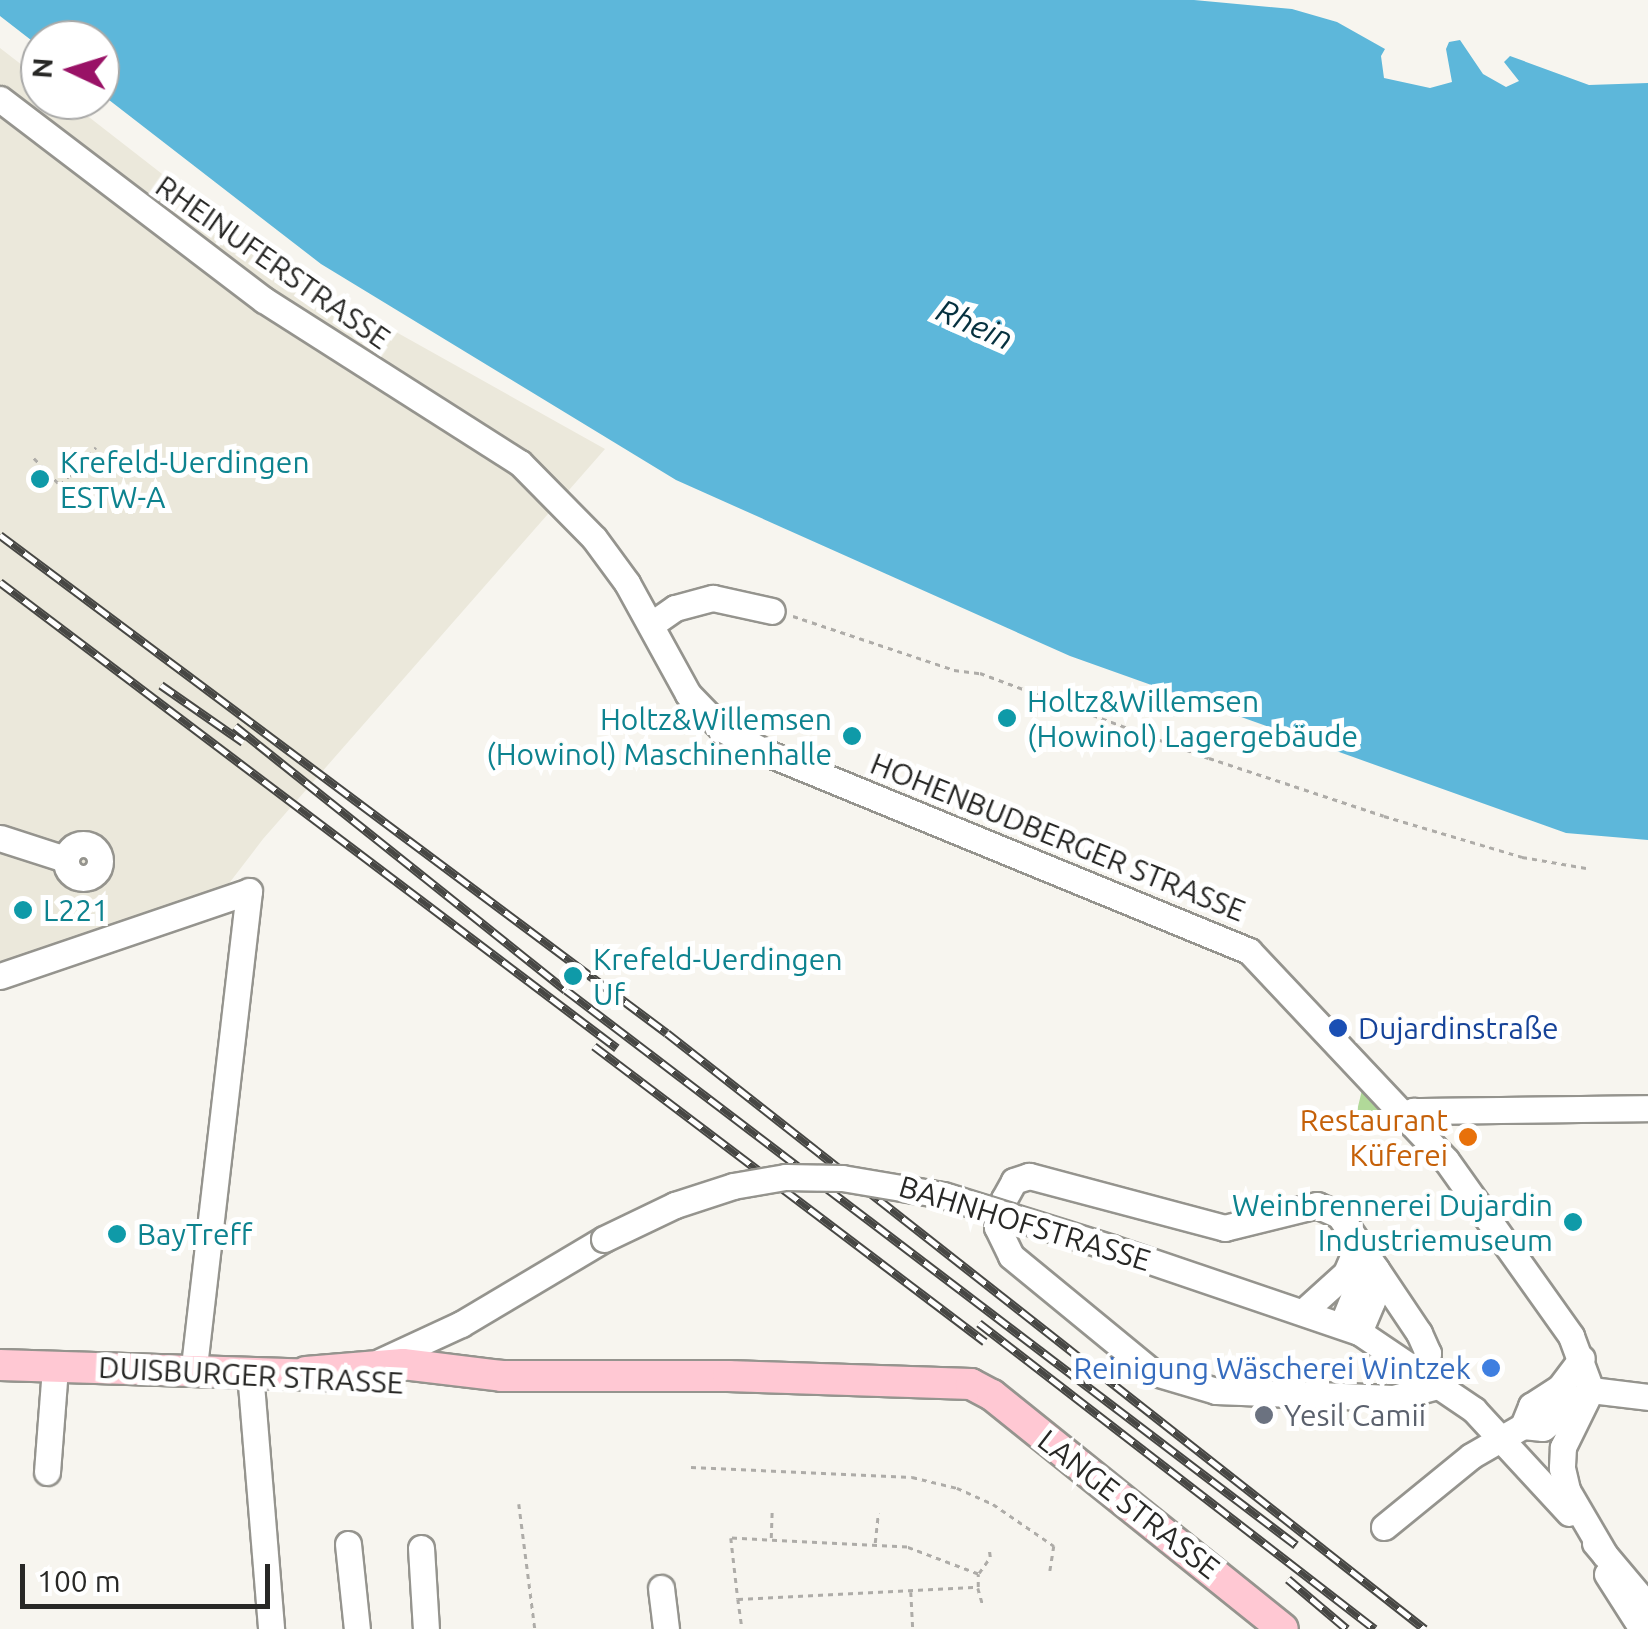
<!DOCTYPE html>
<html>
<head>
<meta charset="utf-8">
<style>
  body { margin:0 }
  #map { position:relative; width:1648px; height:1629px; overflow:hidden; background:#f7f5ef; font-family:Ubuntu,sans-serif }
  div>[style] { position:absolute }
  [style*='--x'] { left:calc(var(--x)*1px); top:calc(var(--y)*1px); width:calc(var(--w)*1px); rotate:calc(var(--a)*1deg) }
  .built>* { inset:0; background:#ebe8db }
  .green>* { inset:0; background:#b1d999 }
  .water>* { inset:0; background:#5db7da }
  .path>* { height:2.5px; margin-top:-1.25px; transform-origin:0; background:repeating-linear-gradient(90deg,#aeaca8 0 5px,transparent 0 10px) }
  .roads { filter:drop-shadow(2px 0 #95948e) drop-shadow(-2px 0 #95948e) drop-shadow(0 2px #95948e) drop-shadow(0 -2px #95948e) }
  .minor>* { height:25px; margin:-12.5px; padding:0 12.5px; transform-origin:12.5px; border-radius:12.5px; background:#fff }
  .minor>.ring { margin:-12.5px; padding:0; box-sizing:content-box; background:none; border:25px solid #fff; border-radius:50% }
  .major>* { height:30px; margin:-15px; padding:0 15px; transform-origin:15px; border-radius:15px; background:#ffc8d3 }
  .rail>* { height:9px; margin-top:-4.5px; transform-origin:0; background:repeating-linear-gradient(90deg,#fff 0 15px,#474744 0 30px); box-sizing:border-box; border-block:2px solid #474744 }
  .bridges { filter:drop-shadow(2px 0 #95948e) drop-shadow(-2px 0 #95948e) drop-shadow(0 2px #95948e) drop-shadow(0 -2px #95948e) }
  .minor-bridge>* { height:25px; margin:-12.5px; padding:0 12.5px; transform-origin:12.5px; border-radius:12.5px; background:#fff }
  .dots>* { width:28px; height:28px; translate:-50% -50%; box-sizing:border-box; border:5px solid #fff; border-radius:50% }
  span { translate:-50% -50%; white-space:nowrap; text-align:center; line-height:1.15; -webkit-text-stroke:10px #fff; paint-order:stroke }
  .street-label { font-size:30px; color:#282826 }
  .culture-label { font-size:30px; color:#0d838f }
  .left { translate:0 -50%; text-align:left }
  .right { translate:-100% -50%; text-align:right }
  .transit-label { font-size:30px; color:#164399 }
  .food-label { font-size:30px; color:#c56008 }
  .shop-label { font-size:30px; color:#366cbe }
  .worship-label { font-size:30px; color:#5b616d }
  .water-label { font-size:32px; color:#05313f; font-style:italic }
  .north { position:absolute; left:20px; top:20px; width:100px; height:100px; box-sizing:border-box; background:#fff; border:2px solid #a9a9a8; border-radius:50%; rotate:274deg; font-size:28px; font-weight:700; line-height:40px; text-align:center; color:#282826 }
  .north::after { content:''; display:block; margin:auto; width:35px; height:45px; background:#991266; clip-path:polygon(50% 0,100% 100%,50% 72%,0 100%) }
  .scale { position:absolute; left:20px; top:1564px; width:250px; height:45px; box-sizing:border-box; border:5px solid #282826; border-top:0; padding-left:12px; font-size:30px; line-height:35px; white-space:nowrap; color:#282826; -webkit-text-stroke:8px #fff; paint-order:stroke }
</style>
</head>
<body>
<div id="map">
  <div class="built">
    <i style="clip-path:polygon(0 48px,40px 79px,40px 100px,67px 100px,287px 271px,605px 449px,263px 839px,227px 886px,0 977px)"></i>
  </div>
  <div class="green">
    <i style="clip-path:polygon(1362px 1090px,1392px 1124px,1380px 1135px,1366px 1118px,1356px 1115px)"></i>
  </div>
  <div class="water">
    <i style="clip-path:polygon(0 0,1194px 0,1292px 9px,1337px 22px,1385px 49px,1381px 56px,1384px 78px,1430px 88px,1452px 82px,1446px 49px,1449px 42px,1460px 40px,1483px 74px,1506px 87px,1519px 81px,1504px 62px,1510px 56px,1589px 85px,1648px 83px,1648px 840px,1566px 833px,1070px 656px,676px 480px,321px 264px,100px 93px,100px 40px,40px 40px,40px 47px,0 16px)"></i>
  </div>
  <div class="path">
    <i style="--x:34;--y:458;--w:37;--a:46"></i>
    <i style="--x:60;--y:485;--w:52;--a:-46.5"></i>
    <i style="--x:793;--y:616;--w:170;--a:18.5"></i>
    <i style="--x:954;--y:670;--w:26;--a:7"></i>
    <i style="--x:980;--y:673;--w:244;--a:20.4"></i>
    <i style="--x:1209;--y:758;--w:184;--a:18.3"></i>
    <i style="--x:1384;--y:816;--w:144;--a:16.5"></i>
    <i style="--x:1522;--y:857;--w:65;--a:9.8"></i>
    <i style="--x:691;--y:1467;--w:221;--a:2.6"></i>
    <i style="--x:912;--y:1477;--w:46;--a:13.7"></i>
    <i style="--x:957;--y:1488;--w:39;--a:24"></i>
    <i style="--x:993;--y:1504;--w:74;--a:34.5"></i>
    <i style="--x:1054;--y:1546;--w:25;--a:99"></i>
    <i style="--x:519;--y:1504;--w:126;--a:82.7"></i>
    <i style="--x:771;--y:1538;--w:28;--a:-88"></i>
    <i style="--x:875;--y:1543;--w:30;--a:-84"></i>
    <i style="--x:979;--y:1573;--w:19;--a:-55"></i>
    <i style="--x:990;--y:1557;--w:8;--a:-97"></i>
    <i style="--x:978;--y:1588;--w:19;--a:74"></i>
    <i style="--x:911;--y:1592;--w:37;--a:87"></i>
    <i style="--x:738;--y:1599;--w:240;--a:-2.9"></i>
    <i style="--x:978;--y:1587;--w:13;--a:-90"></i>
    <i style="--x:978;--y:1574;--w:76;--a:-159.2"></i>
    <i style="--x:907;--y:1547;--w:176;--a:-177.1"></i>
    <i style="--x:731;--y:1538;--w:61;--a:83.5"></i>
    <i style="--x:738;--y:1599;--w:30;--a:82"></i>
  </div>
  <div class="roads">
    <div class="minor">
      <i style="--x:0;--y:99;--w:332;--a:37.3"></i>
      <i style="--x:264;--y:300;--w:303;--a:32.5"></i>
      <i style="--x:520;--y:463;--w:105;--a:45.4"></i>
      <i style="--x:594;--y:538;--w:56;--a:53.7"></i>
      <i style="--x:627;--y:583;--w:127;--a:61.2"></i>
      <i style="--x:688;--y:694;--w:49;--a:45.8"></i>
      <i style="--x:722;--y:729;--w:51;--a:28.1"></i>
      <i style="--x:767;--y:753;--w:521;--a:22.33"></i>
      <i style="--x:1249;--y:951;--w:287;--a:46.7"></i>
      <i style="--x:1446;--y:1160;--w:216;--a:54.6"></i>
      <i style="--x:1571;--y:1336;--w:58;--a:69.7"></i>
      <i style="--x:1591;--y:1390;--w:64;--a:116.2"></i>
      <i style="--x:1563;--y:1447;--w:21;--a:93"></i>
      <i style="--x:1562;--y:1468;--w:23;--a:77"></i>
      <i style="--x:1567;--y:1490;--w:75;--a:59.7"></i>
      <i style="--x:652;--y:624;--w:28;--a:-35"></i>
      <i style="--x:675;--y:608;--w:39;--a:-15"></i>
      <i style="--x:713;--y:598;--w:60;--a:12.4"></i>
      <i style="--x:0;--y:838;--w:68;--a:17.9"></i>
      <i class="ring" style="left:66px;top:844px;width:9px;height:9px"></i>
      <i style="--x:0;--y:976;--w:263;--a:-18.8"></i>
      <i style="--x:249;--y:891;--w:482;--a:96.6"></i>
      <i style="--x:1406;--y:1116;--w:9;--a:-36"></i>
      <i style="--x:1413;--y:1111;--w:235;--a:-0.7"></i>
      <i style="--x:1112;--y:1248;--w:261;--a:18.8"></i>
      <i style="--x:1359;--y:1332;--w:139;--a:34.1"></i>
      <i style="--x:1474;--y:1410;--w:140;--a:47.3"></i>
      <i style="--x:1376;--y:1269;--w:77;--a:56.1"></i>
      <i style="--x:1419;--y:1333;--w:22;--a:66"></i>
      <i style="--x:1428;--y:1353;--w:20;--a:101"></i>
      <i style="--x:1304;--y:1311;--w:57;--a:-42.1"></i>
      <i style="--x:1346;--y:1273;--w:23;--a:-67"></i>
      <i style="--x:1342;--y:1325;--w:37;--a:-68"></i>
      <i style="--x:1356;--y:1291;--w:53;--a:-92.2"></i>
      <i style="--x:1359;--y:1332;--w:34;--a:-67"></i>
      <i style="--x:1372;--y:1301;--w:32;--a:-83"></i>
      <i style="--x:1376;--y:1269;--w:65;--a:-124.4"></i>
      <i style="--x:1339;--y:1215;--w:24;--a:-156"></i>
      <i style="--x:1317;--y:1205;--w:95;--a:166"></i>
      <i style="--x:1225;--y:1228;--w:203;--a:-165.1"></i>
      <i style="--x:1029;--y:1176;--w:16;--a:162"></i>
      <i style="--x:1014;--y:1181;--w:21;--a:119"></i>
      <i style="--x:1004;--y:1199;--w:29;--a:104"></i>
      <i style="--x:997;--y:1227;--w:32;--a:64"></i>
      <i style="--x:1011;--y:1256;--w:183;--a:39.4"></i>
      <i style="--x:1152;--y:1372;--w:67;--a:16.5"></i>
      <i style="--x:1216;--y:1391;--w:177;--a:2.3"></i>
      <i style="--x:1393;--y:1398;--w:50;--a:-15.2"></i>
      <i style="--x:381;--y:1361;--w:88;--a:-24.8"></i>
      <i style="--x:461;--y:1324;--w:166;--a:-30.7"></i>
      <i style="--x:250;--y:1372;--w:258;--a:85.3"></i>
      <i style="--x:1523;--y:1426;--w:22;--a:-68"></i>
      <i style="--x:1531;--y:1406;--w:35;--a:-33"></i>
      <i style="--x:1560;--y:1387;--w:36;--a:-53"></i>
      <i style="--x:47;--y:1472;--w:105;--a:-85.6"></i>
      <i style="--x:1384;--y:1527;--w:112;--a:-39.2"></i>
      <i style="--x:1471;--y:1456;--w:60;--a:-30"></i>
      <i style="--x:1523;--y:1426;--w:20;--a:6"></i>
      <i style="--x:1543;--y:1428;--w:61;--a:-38.4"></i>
      <i style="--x:1591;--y:1390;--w:57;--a:7"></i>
      <i style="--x:1595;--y:1543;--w:82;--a:49.9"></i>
      <i style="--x:348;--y:1544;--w:85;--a:84"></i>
      <i style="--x:421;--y:1548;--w:81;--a:86.5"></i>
      <i style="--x:1607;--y:1574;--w:65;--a:57.5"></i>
      <i style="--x:661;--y:1588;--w:41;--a:83"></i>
    </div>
    <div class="major">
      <i style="--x:0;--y:1365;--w:327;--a:1.8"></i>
      <i style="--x:306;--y:1372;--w:97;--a:-4.7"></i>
      <i style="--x:403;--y:1364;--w:100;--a:6.9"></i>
      <i style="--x:502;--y:1376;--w:226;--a:0"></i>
      <i style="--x:728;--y:1376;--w:243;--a:1.9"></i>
      <i style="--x:971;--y:1384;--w:24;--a:28"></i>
      <i style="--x:992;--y:1395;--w:373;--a:38.8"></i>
    </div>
  </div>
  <div class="rail">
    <i style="--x:0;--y:535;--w:832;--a:36.75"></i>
    <i style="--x:667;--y:1033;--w:964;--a:38.18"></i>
    <i style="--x:0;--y:582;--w:773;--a:37.06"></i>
    <i style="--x:161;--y:685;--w:100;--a:34.8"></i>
    <i style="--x:235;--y:726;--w:423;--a:38.6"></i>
    <i style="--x:566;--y:990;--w:917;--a:37.24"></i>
    <i style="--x:594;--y:1046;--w:490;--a:37.1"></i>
    <i style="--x:979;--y:1323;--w:500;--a:37.69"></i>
    <i style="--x:1288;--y:1579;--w:77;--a:40.3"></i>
  </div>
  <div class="bridges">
    <div class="minor-bridge">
      <i style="--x:604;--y:1239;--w:79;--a:-25.6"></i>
      <i style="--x:675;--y:1205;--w:61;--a:-18.1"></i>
      <i style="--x:733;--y:1186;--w:53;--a:-9.8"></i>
      <i style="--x:785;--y:1177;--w:57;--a:1"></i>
      <i style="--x:842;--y:1178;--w:102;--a:9.6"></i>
      <i style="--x:943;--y:1195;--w:177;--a:17.4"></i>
    </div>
  </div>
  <div class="dots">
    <i style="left:40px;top:479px;background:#0f9aa8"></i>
    <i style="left:1007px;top:718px;background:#0f9aa8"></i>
    <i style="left:852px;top:736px;background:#0f9aa8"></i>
    <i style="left:23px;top:910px;background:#0f9aa8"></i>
    <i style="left:573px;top:976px;background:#0f9aa8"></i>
    <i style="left:1338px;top:1028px;background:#1a4fb4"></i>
    <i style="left:1468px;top:1137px;background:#e8710a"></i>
    <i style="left:1573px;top:1222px;background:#0f9aa8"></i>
    <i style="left:117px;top:1234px;background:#0f9aa8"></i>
    <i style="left:1491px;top:1368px;background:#3f7fe0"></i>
    <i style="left:1264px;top:1415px;background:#6b7280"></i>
  </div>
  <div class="street-label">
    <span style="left:273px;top:262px;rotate:35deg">RHEINUFERSTRASSE</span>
    <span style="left:1058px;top:837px;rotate:22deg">HOHENBUDBERGER STRASSE</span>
    <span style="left:1025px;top:1223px;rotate:17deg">BAHNHOFSTRASSE</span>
    <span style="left:251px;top:1375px;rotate:3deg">DUISBURGER STRASSE</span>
    <span style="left:1129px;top:1504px;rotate:38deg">LANGE STRASSE</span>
  </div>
  <div class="culture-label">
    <span class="left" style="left:60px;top:479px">Krefeld-Uerdingen<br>ESTW-A</span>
    <span class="left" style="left:1027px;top:718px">Holtz&amp;Willemsen<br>(Howinol) Lagergebäude</span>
    <span class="right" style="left:832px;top:736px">Holtz&amp;Willemsen<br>(Howinol) Maschinenhalle</span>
    <span class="left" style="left:43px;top:910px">L221</span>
    <span class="left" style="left:593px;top:976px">Krefeld-Uerdingen<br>Uf</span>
    <span class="right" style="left:1553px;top:1222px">Weinbrennerei Dujardin<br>Industriemuseum</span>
    <span class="left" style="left:137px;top:1234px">BayTreff</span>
  </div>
  <div class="transit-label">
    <span class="left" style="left:1358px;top:1028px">Dujardinstraße</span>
  </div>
  <div class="food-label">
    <span class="right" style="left:1448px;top:1137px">Restaurant<br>Küferei</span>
  </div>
  <div class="shop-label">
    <span class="right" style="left:1471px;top:1368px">Reinigung Wäscherei Wintzek</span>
  </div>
  <div class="worship-label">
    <span class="left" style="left:1284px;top:1415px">Yesil Camii</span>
  </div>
  <div class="water-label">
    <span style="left:975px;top:324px;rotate:24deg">Rhein</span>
  </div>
  <div class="north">N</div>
  <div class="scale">100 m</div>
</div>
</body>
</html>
